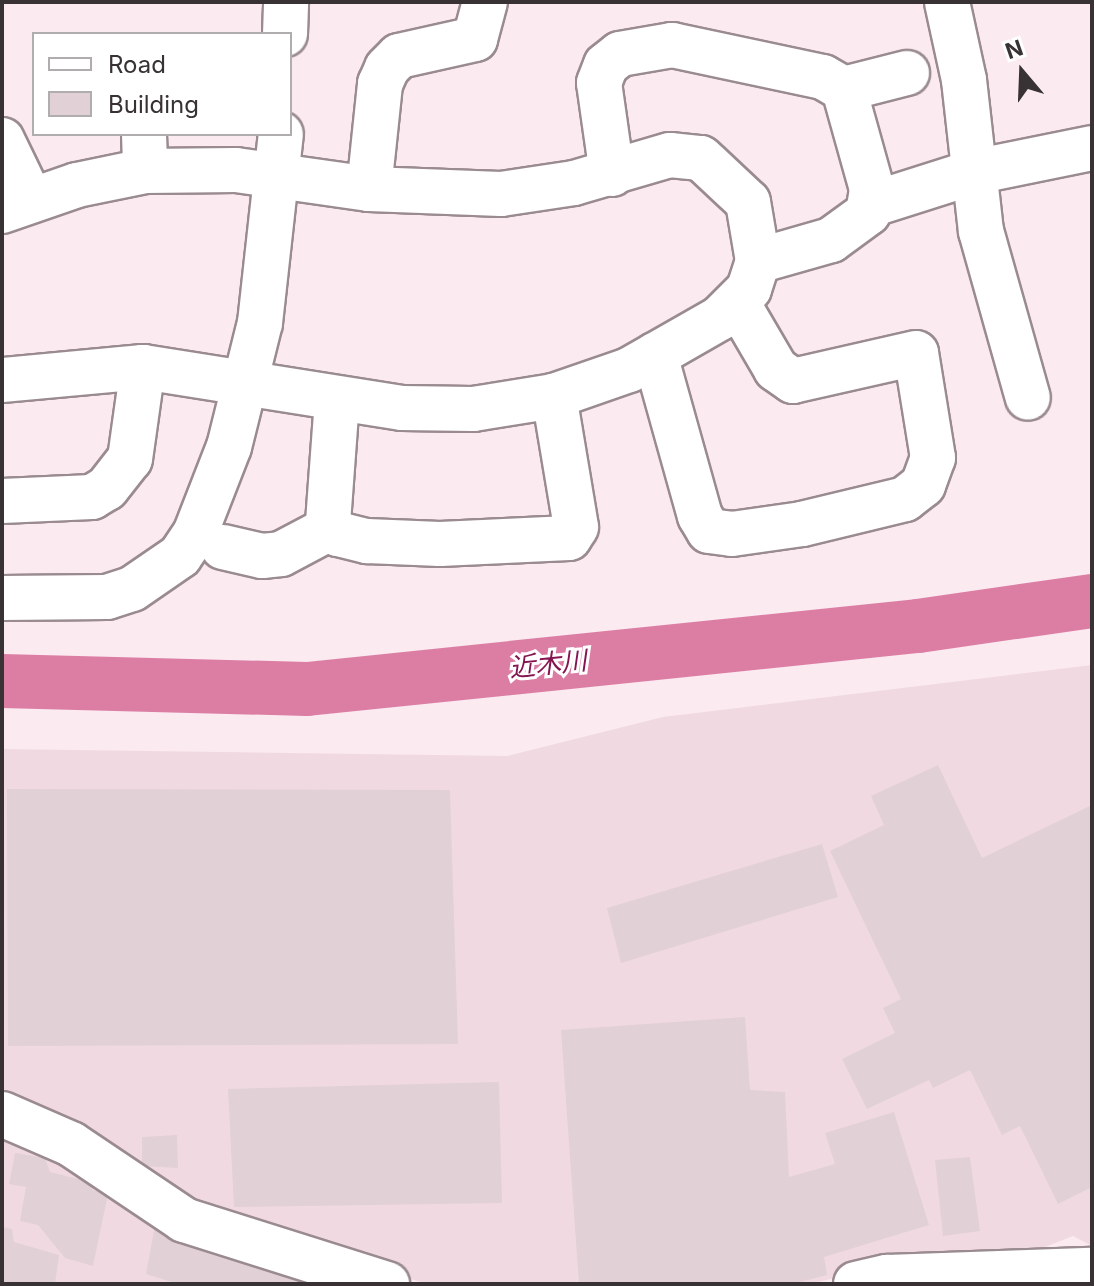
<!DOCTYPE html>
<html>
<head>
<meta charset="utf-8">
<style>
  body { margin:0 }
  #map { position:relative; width:1094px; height:1286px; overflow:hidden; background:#fbeaf0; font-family:Inter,"Noto Sans JP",sans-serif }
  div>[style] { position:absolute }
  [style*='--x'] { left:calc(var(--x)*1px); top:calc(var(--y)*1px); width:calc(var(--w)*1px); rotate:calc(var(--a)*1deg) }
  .built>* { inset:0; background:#f1d9e2 }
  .river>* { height:54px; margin:-27px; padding:0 27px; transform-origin:27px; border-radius:27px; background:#dc7ea4 }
  .building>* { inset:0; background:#e1d0d6 }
  .roads { filter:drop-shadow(2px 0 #9a8b90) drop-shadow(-2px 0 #9a8b90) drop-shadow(0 2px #9a8b90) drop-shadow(0 -2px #9a8b90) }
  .minor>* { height:44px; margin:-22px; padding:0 22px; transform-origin:22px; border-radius:22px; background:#fff }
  span { translate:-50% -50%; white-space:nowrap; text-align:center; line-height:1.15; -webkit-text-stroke:6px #fff; paint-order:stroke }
  .water-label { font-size:26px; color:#851550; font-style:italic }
  .frame { position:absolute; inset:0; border:4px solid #383234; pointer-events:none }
  .legend { position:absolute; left:32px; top:32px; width:260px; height:104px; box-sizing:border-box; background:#fff; border:2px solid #afadae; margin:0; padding:10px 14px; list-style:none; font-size:24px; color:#383234 }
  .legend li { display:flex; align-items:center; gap:16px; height:40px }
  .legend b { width:40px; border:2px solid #afadae }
  .north { position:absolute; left:982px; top:32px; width:80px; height:80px; -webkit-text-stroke:6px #fff; paint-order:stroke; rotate:341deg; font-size:22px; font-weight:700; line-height:32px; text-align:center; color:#383234 }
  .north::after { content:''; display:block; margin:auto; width:28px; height:36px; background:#383234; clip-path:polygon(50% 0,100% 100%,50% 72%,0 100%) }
</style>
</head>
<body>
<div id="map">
  <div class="built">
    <i style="clip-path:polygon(1092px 665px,1092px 1246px,1073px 1236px,1012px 1260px,920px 1257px,810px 1284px,427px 1284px,198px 1212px,2px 1095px,2px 749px,507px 756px,663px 717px)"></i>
    <i style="clip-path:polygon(2px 1123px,355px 1284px,2px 1284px)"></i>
  </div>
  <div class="river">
    <i style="--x:2;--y:681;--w:305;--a:1.5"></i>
    <i style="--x:307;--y:689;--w:614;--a:-5.89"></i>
    <i style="--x:918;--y:626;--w:176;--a:-8.2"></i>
  </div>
  <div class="building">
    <i style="clip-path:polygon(938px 765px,982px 858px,1092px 805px,1092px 1187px,1058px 1204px,1020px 1126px,1002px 1135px,970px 1070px,933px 1088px,929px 1080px,867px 1109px,842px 1059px,895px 1033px,883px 1008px,901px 999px,830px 851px,884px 825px,871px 796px)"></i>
    <i style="clip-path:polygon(7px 789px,450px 790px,458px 1044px,8px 1046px)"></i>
    <i style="clip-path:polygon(822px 844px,838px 897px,621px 963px,607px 908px)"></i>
    <i style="clip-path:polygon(745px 1017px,750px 1090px,785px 1092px,789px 1177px,835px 1164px,825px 1133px,894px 1112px,929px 1225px,824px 1257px,827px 1275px,792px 1284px,579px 1284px,561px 1030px)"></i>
    <i style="clip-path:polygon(499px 1082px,502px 1203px,234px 1207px,228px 1089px)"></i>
    <i style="clip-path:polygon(177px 1135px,178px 1168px,142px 1166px,142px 1137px)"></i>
    <i style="clip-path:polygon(15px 1153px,45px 1158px,50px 1172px,94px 1183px,92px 1190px,108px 1194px,93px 1266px,65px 1258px,38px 1225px,20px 1221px,26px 1187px,9px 1184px)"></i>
    <i style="clip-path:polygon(970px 1157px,980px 1231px,943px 1236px,935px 1160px)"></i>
    <i style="clip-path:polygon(155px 1225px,342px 1284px,178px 1284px,146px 1274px)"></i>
    <i style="clip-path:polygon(2px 1227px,12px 1229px,14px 1242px,59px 1255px,55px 1284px,2px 1282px)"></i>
  </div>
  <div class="roads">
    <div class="minor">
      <i style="--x:947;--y:2;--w:80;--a:77.7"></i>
      <i style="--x:964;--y:80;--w:152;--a:83.6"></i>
      <i style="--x:981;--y:231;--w:173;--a:74.3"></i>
      <i style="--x:285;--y:34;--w:32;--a:-88"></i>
      <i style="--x:844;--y:89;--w:65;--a:-14.3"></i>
      <i style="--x:144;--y:134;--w:37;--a:88"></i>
      <i style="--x:2;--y:140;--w:67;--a:64.2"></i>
      <i style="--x:612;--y:174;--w:92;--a:-98.1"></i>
      <i style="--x:599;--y:83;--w:19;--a:-69"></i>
      <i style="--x:606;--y:65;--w:18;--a:-38"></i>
      <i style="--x:620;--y:54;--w:53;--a:-9.8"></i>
      <i style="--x:672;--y:45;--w:154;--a:12"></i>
      <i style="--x:823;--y:77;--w:24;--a:30"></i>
      <i style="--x:844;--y:89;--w:104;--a:74.4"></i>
      <i style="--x:872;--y:189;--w:24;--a:99"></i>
      <i style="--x:868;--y:213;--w:46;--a:143.9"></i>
      <i style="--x:831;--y:240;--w:76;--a:164"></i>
      <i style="--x:369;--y:189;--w:106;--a:-84"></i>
      <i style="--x:380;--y:84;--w:17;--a:-66"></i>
      <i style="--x:387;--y:68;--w:17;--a:-45"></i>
      <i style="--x:399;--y:56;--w:78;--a:-12.6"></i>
      <i style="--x:475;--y:39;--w:38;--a:-75"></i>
      <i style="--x:870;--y:205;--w:109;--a:-17.6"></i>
      <i style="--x:974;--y:172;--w:120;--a:-11.5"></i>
      <i style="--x:2;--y:211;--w:79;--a:-19.1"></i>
      <i style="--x:77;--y:185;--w:69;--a:-11.6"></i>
      <i style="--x:145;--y:171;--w:91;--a:-0.6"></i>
      <i style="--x:236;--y:170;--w:134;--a:8.1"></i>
      <i style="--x:369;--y:189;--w:132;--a:2.2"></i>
      <i style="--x:501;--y:194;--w:74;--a:-8.6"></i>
      <i style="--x:574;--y:183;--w:100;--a:-16.3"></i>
      <i style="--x:670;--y:155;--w:31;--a:6"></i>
      <i style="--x:701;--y:158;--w:64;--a:43.1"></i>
      <i style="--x:748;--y:202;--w:60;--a:80.4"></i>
      <i style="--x:758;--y:261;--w:29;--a:108"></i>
      <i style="--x:749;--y:289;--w:41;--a:135"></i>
      <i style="--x:720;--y:318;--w:105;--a:150.3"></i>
      <i style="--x:629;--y:370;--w:79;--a:160.9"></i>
      <i style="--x:554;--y:396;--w:82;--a:170.9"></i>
      <i style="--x:473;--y:409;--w:71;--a:-179.2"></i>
      <i style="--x:402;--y:408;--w:262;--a:-171"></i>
      <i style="--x:143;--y:367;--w:142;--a:174.7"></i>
      <i style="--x:655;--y:355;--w:167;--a:74.4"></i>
      <i style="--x:700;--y:516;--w:17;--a:59"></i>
      <i style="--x:709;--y:531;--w:23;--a:7"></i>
      <i style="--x:732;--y:534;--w:71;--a:-8.1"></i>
      <i style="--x:802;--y:524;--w:106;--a:-13.6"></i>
      <i style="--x:905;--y:499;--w:23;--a:-38"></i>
      <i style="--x:923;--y:485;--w:29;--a:-70"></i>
      <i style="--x:933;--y:458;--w:106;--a:-99.2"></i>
      <i style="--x:916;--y:353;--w:126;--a:167.2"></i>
      <i style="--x:793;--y:381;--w:21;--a:-145"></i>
      <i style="--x:776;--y:369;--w:75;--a:-120.3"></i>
      <i style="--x:337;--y:400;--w:123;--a:94.2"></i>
      <i style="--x:328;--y:523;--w:15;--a:48"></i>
      <i style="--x:338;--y:534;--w:30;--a:14"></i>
      <i style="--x:367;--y:541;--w:73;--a:2.4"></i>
      <i style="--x:440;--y:544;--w:129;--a:-2.7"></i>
      <i style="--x:569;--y:538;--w:13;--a:-58"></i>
      <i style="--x:576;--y:527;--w:133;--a:-99.5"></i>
      <i style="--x:2;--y:501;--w:90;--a:-2.5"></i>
      <i style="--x:92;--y:497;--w:17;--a:-31"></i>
      <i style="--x:107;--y:488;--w:37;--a:-52"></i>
      <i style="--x:130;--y:459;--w:93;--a:-82"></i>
      <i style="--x:223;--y:547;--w:40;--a:13"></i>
      <i style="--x:262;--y:556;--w:19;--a:-6"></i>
      <i style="--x:281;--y:554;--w:58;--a:-27.9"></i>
      <i style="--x:2;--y:598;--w:105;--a:-0.5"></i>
      <i style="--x:107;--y:597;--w:26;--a:-18"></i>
      <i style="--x:132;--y:589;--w:58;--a:-34.5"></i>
      <i style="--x:180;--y:556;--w:27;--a:-56"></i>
      <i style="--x:195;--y:534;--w:93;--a:-68.7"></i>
      <i style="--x:229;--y:447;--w:128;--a:-76"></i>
      <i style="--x:260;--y:323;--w:190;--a:-83.7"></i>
      <i style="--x:2;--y:1114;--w:75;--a:23.5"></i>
      <i style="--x:71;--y:1144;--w:136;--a:33.9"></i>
      <i style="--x:184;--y:1220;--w:213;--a:17.5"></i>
      <i style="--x:856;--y:1284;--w:32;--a:-13"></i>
      <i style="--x:887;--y:1277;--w:205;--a:-2"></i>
    </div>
  </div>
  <div class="water-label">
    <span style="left:548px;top:664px;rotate:-6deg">近木川</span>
  </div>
  <div class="frame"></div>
  <ul class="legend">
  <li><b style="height:10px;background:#fff"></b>Road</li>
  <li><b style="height:22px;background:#e1d0d6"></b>Building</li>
  </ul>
  <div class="north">N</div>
</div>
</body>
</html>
